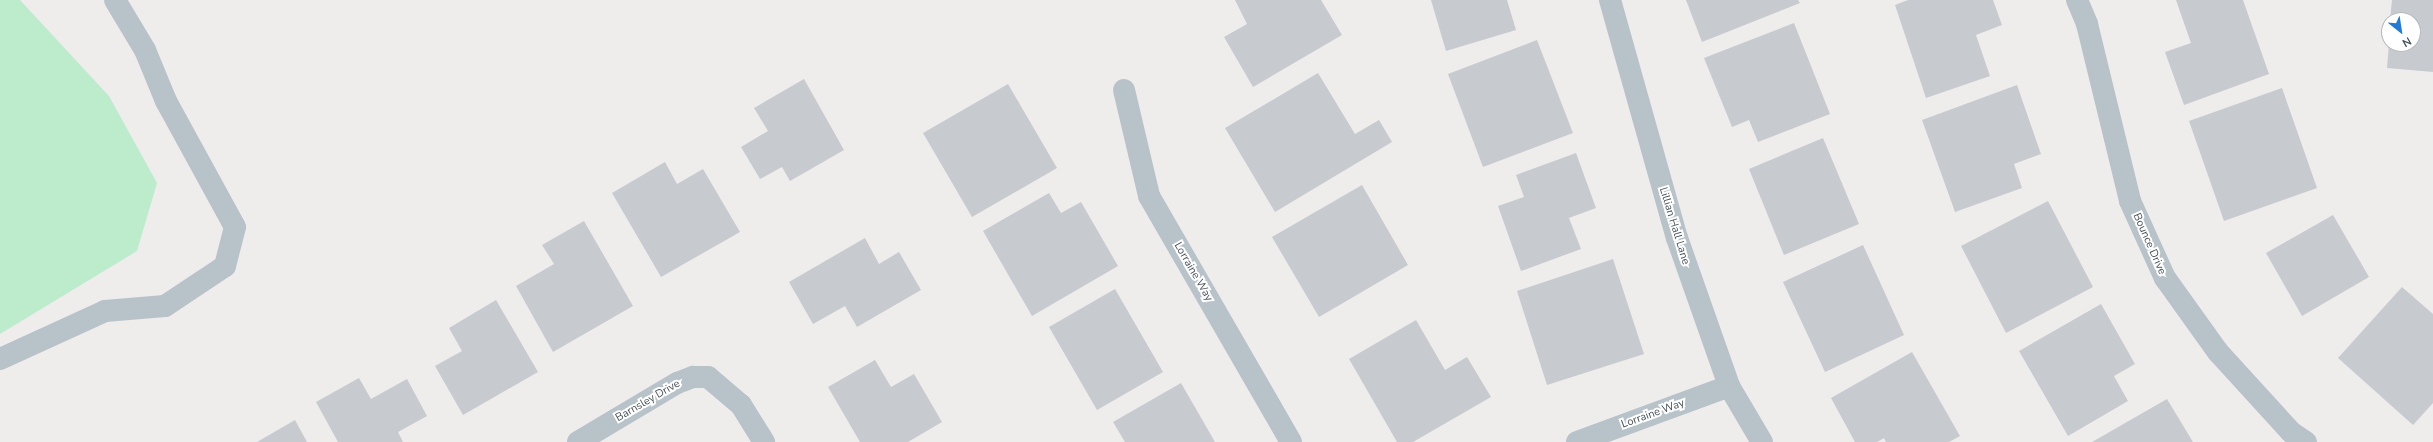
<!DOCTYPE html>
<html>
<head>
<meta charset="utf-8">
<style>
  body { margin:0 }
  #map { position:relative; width:2433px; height:442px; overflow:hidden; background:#efecec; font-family:"Nunito Sans",sans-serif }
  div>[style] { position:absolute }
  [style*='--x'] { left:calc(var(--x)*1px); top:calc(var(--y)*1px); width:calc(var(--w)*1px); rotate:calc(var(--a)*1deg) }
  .green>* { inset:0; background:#bceccb }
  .building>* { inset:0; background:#c7cacf }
  .minor>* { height:22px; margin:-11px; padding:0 11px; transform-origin:11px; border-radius:11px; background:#b8c2c9 }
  span { translate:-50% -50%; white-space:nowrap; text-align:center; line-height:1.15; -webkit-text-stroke:4px #fff; paint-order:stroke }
  .street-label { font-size:11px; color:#465159 }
  .north { position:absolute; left:2381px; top:12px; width:40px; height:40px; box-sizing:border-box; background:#fff; border:1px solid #b5b9bd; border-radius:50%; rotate:150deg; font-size:11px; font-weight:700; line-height:16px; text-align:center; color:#465159 }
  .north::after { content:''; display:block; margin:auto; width:14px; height:18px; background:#217ad5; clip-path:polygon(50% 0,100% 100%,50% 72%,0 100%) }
</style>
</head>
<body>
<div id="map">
  <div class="green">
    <i style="clip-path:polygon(0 0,20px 0,109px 96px,157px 183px,137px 251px,0 334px)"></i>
  </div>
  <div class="building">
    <i style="clip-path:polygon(1235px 0,1321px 0,1342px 35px,1253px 87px,1224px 37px,1247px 24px)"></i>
    <i style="clip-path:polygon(1431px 0,1507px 0,1516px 30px,1446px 51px)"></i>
    <i style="clip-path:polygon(1686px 0,1798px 0,1800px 3px,1702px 42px)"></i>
    <i style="clip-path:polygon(1908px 0,1993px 0,2002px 25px,1976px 35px,1990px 76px,1926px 98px,1895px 5px)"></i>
    <i style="clip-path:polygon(2176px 0,2243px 0,2269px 74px,2184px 105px,2165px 52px,2191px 43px)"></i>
    <i style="clip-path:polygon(2392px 0,2433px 0,2433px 72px,2387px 68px,2389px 44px,2413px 44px,2413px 20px,2390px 20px)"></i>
    <i style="clip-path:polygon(1794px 23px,1830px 114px,1758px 142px,1749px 120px,1732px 127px,1704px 58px)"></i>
    <i style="clip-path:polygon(1537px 40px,1573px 133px,1483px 167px,1448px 74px)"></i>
    <i style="clip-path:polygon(1318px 73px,1355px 134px,1379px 120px,1392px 142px,1275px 212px,1225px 128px)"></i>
    <i style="clip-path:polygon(804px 79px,844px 150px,790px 181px,782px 167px,760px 179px,741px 147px,768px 131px,754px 108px)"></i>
    <i style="clip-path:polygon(1008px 84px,1057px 168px,972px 217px,923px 133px)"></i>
    <i style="clip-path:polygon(2017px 85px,2041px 154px,2014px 164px,2022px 188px,1955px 212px,1922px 120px)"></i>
    <i style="clip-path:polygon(2282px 88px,2317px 188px,2224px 221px,2189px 121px)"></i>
    <i style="clip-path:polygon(1823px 138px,1859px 224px,1784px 255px,1749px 169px)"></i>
    <i style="clip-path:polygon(1576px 153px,1596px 208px,1569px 218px,1581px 249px,1521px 271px,1498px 206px,1524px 197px,1516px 175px)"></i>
    <i style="clip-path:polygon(665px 162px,677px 184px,703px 169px,740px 232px,661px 277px,612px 193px)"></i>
    <i style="clip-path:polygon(1362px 185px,1408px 265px,1319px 317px,1272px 237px)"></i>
    <i style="clip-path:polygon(1049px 193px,1061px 213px,1081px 202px,1118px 266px,1032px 316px,983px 231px)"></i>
    <i style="clip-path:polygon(2048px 201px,2093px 287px,2006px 333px,1961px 246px)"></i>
    <i style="clip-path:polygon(2333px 215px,2369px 277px,2302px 316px,2266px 253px)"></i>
    <i style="clip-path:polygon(584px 221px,633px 306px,553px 352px,516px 286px,554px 264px,542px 245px)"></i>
    <i style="clip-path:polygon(865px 238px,879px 264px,899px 252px,921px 290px,857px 327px,845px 306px,813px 324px,789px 282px)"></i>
    <i style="clip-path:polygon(1863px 245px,1904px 335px,1825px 372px,1783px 282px)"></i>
    <i style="clip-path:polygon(1613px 259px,1644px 354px,1547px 385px,1517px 291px)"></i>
    <i style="clip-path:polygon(2402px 287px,2433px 314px,2433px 403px,2413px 425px,2338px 358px)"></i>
    <i style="clip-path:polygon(1115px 289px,1163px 372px,1097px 410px,1049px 327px)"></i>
    <i style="clip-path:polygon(496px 300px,538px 372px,463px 415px,435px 366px,462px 351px,449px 328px)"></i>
    <i style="clip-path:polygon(2101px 304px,2135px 364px,2114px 376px,2128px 401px,2068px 436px,2019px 351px)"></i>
    <i style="clip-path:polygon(1416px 320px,1445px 370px,1467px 357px,1491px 397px,1413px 442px,1397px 442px,1349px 359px)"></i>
    <i style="clip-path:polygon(1912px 352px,1960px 436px,1949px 442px,1886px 442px,1884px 438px,1877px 442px,1855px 442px,1831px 398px)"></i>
    <i style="clip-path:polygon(875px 360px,891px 387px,914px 374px,942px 422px,908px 442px,860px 442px,828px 387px)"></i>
    <i style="clip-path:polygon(359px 378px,371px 399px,407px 379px,427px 416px,398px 432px,403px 442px,338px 442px,316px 402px)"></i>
    <i style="clip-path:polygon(1181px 383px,1215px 442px,1125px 442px,1113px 422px)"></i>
    <i style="clip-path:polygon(2167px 399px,2193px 442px,2092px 442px)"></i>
    <i style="clip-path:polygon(295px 420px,307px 442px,257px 442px)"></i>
  </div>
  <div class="minor">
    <i style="--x:1610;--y:0;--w:247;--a:74.3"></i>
    <i style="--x:1677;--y:238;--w:157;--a:70.6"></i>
    <i style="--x:1729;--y:386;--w:65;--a:59.5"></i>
    <i style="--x:2077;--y:0;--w:26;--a:67"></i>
    <i style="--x:2087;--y:24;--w:182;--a:76.3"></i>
    <i style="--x:2130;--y:201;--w:85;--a:65.6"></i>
    <i style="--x:2165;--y:278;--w:91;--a:54.4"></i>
    <i style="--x:2218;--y:352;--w:108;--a:47.6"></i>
    <i style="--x:2291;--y:432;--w:18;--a:34"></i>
    <i style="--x:1124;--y:90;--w:109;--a:76.7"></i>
    <i style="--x:1149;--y:196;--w:284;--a:60"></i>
    <i style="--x:0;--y:359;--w:115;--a:-24.6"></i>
    <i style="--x:105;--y:311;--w:60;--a:-4.8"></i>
    <i style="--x:165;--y:306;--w:72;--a:-33.7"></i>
    <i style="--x:225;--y:266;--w:40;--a:-75.6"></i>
    <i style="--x:235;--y:227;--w:144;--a:-118.7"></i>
    <i style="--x:166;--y:101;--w:55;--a:-112.4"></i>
    <i style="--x:145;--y:50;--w:58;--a:-121"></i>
    <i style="--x:578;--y:442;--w:115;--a:-30.8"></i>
    <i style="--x:677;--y:383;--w:17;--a:-21"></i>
    <i style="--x:693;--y:377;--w:15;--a:0"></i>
    <i style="--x:708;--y:377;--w:43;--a:40.3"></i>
    <i style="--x:741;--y:405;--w:44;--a:58.1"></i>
    <i style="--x:1577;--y:442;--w:162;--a:-20.2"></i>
  </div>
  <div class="street-label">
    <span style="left:1674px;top:226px;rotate:73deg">Lillian Hall Lane</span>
    <span style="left:2149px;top:244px;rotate:66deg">Bounce Drive</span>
    <span style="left:1193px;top:272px;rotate:60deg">Lorraine Way</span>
    <span style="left:648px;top:401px;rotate:-30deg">Barnsley Drive</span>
    <span style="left:1653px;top:414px;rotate:-20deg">Lorraine Way</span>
  </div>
  <div class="north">N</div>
</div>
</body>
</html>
